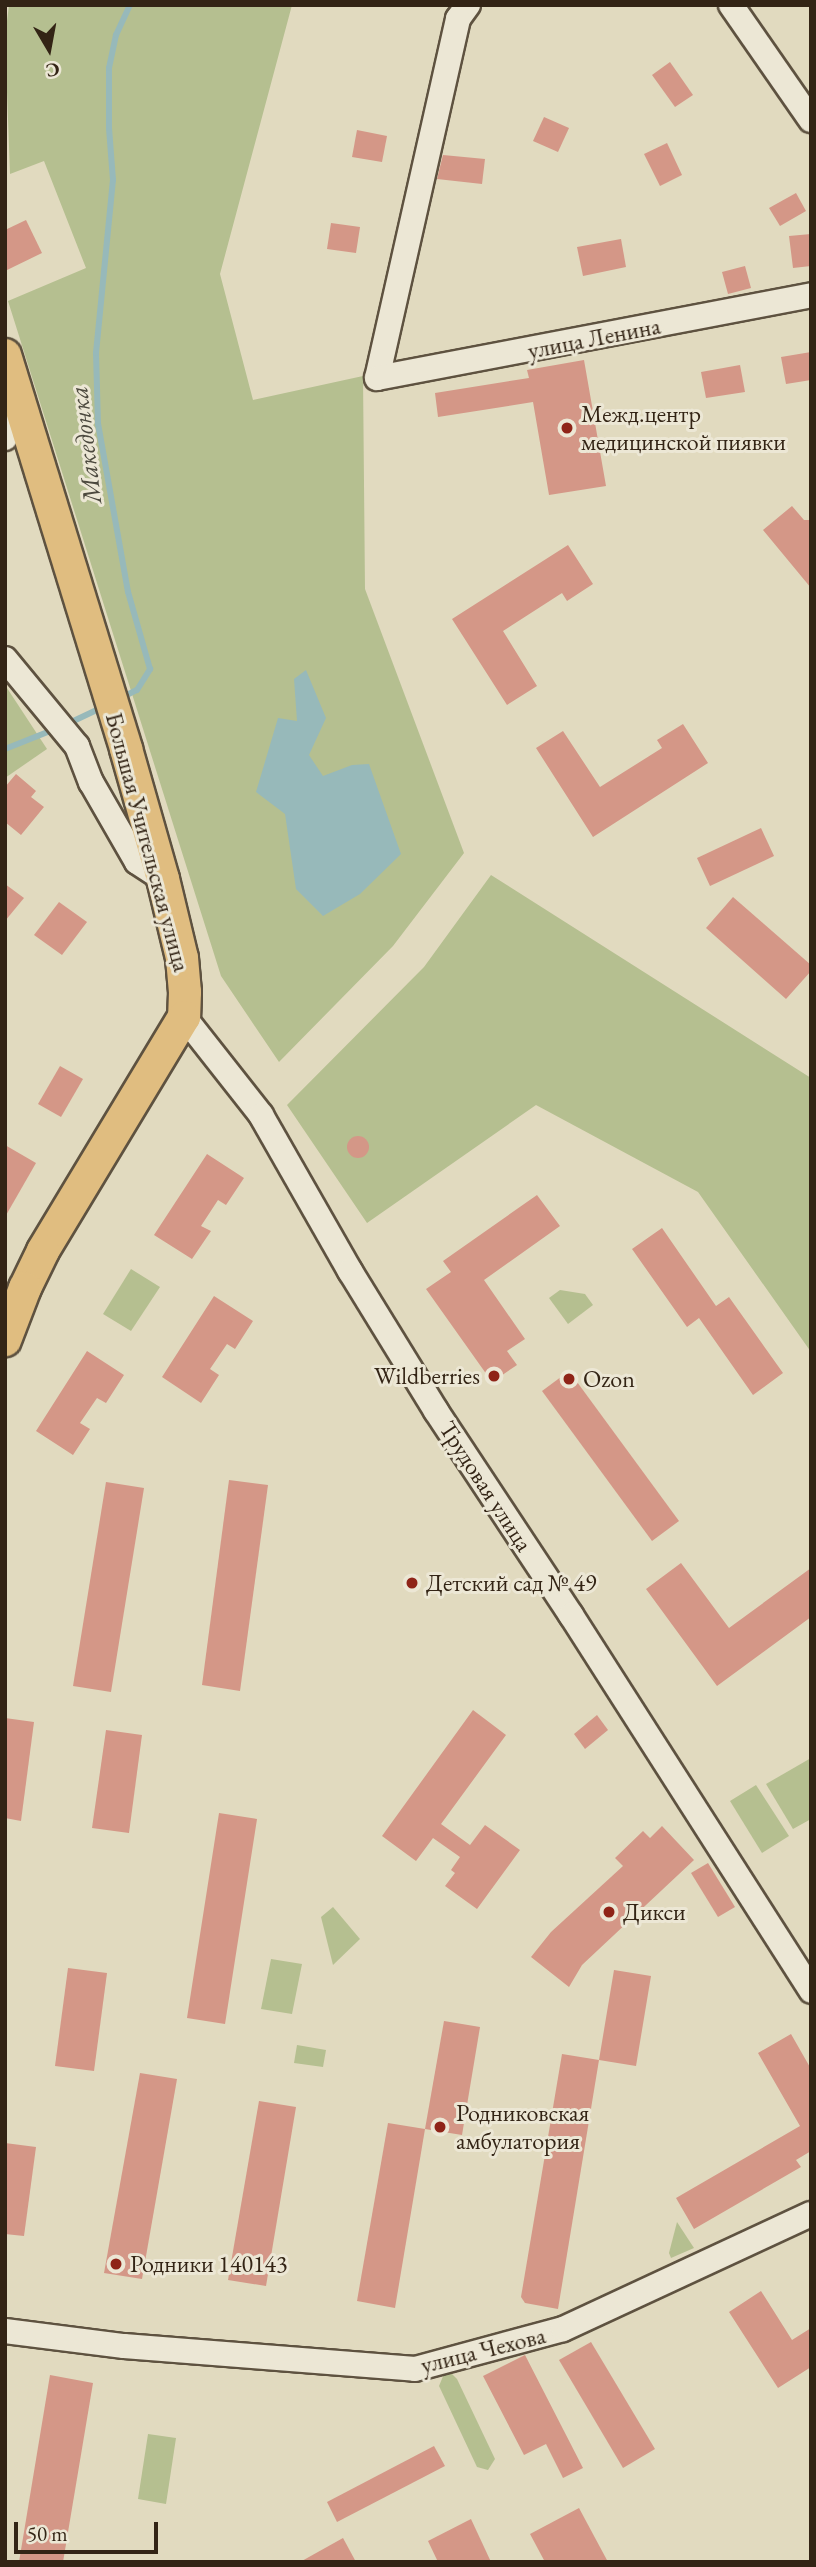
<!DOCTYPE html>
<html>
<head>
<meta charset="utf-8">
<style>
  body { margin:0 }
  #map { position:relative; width:816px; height:2567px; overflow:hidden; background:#e1dabf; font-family:"EB Garamond",serif }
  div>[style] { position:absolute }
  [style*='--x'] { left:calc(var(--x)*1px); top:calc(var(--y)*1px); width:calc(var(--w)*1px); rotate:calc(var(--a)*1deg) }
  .green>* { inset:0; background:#b5bf90 }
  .water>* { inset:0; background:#97b9ba }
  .stream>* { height:6px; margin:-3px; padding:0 3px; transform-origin:3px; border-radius:3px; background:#97b9ba }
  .building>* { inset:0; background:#d49787 }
  .round { border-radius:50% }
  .roads { filter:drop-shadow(2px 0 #5e5240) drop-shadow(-2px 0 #5e5240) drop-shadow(0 2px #5e5240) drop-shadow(0 -2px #5e5240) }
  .minor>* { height:24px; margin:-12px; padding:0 12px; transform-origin:12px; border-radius:12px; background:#ece7d5 }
  .major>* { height:32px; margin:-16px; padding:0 16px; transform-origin:16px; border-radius:16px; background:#e0bd80 }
  .dots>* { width:19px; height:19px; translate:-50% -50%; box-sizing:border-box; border:4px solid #ece7d5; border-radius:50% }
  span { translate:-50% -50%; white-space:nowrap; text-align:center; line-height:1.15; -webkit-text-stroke:6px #ece7d5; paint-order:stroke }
  .street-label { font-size:24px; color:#332415 }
  .poi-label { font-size:24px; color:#332415 }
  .left { translate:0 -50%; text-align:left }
  .right { translate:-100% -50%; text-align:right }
  .water-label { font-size:26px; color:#4c493e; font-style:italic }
  .frame { position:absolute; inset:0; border:7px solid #332415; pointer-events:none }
  .north { position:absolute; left:14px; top:14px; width:70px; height:70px; -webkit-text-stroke:5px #ece7d5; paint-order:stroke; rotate:170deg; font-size:19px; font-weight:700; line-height:28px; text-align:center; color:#332415 }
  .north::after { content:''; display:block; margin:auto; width:24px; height:32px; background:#332415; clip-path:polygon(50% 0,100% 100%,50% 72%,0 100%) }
  .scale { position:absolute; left:14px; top:2522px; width:144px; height:32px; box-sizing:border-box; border:4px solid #332415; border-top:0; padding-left:9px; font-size:21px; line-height:24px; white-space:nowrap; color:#332415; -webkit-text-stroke:5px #ece7d5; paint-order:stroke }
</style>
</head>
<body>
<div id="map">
  <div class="green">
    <i style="clip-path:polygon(9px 5px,292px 5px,220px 274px,253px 400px,363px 376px,365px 589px,464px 853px,393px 946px,279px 1062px,221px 976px,8px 301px,86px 268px,44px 161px,10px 174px,5px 37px)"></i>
    <i style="clip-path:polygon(5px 685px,47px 749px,5px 778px)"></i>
    <i style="clip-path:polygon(491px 875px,811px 1078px,811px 1352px,698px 1192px,536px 1105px,367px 1223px,287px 1105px,424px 967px)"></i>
    <i style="clip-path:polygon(131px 1269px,160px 1287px,131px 1331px,103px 1314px)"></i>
    <i style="clip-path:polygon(560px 1290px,585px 1294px,593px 1305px,568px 1324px,549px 1298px)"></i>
    <i style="clip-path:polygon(811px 1758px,811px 1819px,793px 1829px,766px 1784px)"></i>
    <i style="clip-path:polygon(756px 1785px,789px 1836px,762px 1853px,730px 1801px)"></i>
    <i style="clip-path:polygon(333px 1907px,360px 1939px,333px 1965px,321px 1917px)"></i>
    <i style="clip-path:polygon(271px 1959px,302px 1964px,292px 2014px,261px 2009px)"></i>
    <i style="clip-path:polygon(297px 2045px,326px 2050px,323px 2067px,294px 2063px)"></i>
    <i style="clip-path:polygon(677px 2222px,694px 2248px,671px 2258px,669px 2253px)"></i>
    <i style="clip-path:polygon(451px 2373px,457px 2379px,495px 2459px,488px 2470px,477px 2467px,439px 2386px,444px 2374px)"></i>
    <i style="clip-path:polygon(148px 2434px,176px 2438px,166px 2504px,138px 2499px)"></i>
  </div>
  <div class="water">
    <i style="clip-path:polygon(306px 670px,326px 718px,309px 755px,323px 776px,352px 765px,369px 764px,401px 854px,360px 894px,323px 916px,296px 889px,285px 814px,256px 792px,278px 718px,297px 721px,294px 679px)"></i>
  </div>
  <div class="stream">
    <i style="--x:119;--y:699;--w:20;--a:-27"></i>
    <i style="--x:137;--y:690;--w:25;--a:-58"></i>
    <i style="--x:150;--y:669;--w:80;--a:-105.9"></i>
    <i style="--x:128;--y:592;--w:171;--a:-100.1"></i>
    <i style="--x:98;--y:424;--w:71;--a:-91.6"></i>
    <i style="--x:96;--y:353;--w:174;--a:-84.4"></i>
    <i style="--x:113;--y:180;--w:52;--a:-94.4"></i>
    <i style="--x:109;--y:128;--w:60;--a:-90"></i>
    <i style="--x:109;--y:68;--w:34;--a:-78"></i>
    <i style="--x:116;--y:35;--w:33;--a:-65"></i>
    <i style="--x:65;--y:725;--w:42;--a:-25.3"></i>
    <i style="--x:5;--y:749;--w:54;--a:-21.8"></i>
  </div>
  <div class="building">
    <i style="clip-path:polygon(670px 62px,693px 95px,675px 107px,652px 75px)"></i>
    <i style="clip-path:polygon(544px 117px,569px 128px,558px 152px,533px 141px)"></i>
    <i style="clip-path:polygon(357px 130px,387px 136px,382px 162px,352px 157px)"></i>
    <i style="clip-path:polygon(667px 143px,682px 175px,660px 186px,644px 154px)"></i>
    <i style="clip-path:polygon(443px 155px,485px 159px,482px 184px,437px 179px)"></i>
    <i style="clip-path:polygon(796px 193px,806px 211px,780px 226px,769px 208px)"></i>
    <i style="clip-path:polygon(26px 220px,42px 253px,5px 271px,5px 230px)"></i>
    <i style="clip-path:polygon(331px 223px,360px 227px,356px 253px,327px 249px)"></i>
    <i style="clip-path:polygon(811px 234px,811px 266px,793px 268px,789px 236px)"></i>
    <i style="clip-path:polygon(621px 239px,626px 267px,583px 276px,577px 247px)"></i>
    <i style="clip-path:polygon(745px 266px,751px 288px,728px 294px,722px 272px)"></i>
    <i style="clip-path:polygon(811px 352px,811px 380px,786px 384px,781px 357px)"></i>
    <i style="clip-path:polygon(584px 360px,606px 486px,549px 495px,533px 402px,438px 417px,435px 393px,529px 378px,527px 370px)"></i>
    <i style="clip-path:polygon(740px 365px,745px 392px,706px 398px,701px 372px)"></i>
    <i style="clip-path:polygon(792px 506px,804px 520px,811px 520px,811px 588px,763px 530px)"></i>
    <i style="clip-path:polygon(568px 545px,593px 584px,567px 601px,562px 593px,503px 631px,537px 686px,507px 705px,452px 619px)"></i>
    <i style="clip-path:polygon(683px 724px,708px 763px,593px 837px,536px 748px,563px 731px,600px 787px,662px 748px,657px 740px)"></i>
    <i style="clip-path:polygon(16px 774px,36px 791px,31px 797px,44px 807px,21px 835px,5px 822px,5px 787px)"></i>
    <i style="clip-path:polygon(761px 828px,774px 856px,710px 886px,697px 858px)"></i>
    <i style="clip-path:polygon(5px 884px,24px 898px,5px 921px)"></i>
    <i style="clip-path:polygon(733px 897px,811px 965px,811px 971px,786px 999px,706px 928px)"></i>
    <i style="clip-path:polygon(59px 902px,87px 922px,62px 955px,34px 935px)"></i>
    <i style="clip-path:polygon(60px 1066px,83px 1079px,61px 1117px,38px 1104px)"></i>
    <i class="round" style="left:347px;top:1136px;width:22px;height:22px"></i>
    <i style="clip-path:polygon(5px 1145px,36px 1163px,5px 1217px)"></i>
    <i style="clip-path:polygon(207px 1154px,244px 1178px,226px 1205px,218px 1200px,201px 1226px,211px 1231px,192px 1259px,154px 1235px)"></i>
    <i style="clip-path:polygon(537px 1195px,560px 1226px,484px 1280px,525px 1339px,507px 1351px,517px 1365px,492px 1382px,426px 1289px,451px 1272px,443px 1261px)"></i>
    <i style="clip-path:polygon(662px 1228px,716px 1306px,729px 1297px,783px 1373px,753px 1395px,699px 1318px,687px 1327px,632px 1249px)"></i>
    <i style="clip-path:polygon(214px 1296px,253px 1321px,235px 1349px,227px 1344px,210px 1369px,219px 1375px,201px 1403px,162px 1377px)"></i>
    <i style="clip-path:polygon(87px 1351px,124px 1375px,106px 1403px,97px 1398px,80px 1423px,90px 1429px,73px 1455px,36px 1431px)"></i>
    <i style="clip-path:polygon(569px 1371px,679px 1521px,652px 1541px,542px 1391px)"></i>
    <i style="clip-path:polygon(229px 1480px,268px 1485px,240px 1691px,202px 1685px)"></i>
    <i style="clip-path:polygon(106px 1482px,144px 1488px,111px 1692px,73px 1686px)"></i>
    <i style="clip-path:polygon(681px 1563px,729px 1628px,811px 1568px,811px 1617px,717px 1686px,646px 1589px)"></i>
    <i style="clip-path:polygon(473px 1710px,506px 1735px,441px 1824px,470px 1845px,485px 1825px,520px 1850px,477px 1909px,445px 1886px,455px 1873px,451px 1870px,460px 1857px,433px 1838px,416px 1861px,382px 1836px)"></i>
    <i style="clip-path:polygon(597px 1715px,608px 1730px,585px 1749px,574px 1734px)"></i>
    <i style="clip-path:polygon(5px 1718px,34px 1722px,21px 1821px,5px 1818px)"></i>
    <i style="clip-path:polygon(106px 1730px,142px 1735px,129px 1833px,92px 1828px)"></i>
    <i style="clip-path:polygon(219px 1813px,257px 1819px,225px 2024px,187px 2018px)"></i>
    <i style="clip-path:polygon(662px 1826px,694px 1860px,582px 1965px,569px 1987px,531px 1957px,551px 1932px,623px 1866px,615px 1858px,643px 1831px,650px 1838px)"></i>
    <i style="clip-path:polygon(708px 1863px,735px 1907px,718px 1917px,691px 1873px)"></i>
    <i style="clip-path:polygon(68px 1968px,107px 1973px,94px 2071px,55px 2066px)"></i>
    <i style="clip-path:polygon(614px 1970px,651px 1976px,636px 2066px,599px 2060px)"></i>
    <i style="clip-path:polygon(444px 2021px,480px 2027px,462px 2135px,425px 2129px)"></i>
    <i style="clip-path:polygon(791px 2034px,811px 2069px,811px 2151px,796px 2160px,801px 2167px,694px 2229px,676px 2198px,800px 2126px,758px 2053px)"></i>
    <i style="clip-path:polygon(562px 2054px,599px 2060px,558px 2309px,525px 2303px,521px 2297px)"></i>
    <i style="clip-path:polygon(140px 2073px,177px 2079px,142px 2279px,104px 2273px)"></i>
    <i style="clip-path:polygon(259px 2101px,296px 2107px,266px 2286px,228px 2280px)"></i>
    <i style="clip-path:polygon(388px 2123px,425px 2129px,395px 2308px,357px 2301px)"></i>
    <i style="clip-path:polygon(5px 2143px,36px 2147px,24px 2236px,5px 2234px)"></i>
    <i style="clip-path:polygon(761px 2291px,792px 2340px,811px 2328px,811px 2367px,778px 2388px,729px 2312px)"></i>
    <i style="clip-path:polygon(591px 2342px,655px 2449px,623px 2468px,559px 2360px)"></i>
    <i style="clip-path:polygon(525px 2355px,583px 2468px,563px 2478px,546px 2444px,524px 2455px,483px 2376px)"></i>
    <i style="clip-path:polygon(50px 2375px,93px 2383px,63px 2562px,19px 2562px)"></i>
    <i style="clip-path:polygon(434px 2446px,445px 2466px,337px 2522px,327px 2502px)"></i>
    <i style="clip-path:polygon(579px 2508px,608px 2562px,545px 2562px,530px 2534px)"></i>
    <i style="clip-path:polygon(471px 2519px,491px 2562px,438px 2562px,428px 2541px)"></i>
    <i style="clip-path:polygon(343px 2538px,356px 2562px,300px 2562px)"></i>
  </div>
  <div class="roads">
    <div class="minor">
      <i style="--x:468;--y:5;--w:17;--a:126"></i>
      <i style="--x:458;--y:19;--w:368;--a:102.7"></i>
      <i style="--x:377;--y:378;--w:442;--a:-10.8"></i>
      <i style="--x:731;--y:5;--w:140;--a:55.2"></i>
      <i style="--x:5;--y:438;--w:37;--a:-66"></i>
      <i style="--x:5;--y:659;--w:113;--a:50.4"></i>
      <i style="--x:77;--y:746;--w:39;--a:69"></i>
      <i style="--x:91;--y:782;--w:92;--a:60.1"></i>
      <i style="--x:137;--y:862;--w:31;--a:33"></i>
      <i style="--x:184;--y:1017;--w:125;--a:51.8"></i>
      <i style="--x:261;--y:1115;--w:180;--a:60.3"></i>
      <i style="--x:350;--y:1271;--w:164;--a:58.4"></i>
      <i style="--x:436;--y:1411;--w:245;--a:56.5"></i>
      <i style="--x:571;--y:1615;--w:446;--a:57.4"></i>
      <i style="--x:5;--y:2331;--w:120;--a:7.2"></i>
      <i style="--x:124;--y:2346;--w:292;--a:4.5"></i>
      <i style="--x:415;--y:2369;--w:153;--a:-15.1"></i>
      <i style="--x:563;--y:2329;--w:273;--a:-24.9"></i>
    </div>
    <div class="major">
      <i style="--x:5;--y:355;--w:412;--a:72.9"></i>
      <i style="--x:126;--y:749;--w:135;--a:74.1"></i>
      <i style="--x:163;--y:879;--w:81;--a:76.5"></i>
      <i style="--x:182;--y:958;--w:34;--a:85"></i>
      <i style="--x:185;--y:992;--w:25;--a:92"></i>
      <i style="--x:184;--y:1017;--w:273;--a:121.1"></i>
      <i style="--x:43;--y:1251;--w:41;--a:115.9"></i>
      <i style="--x:25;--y:1288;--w:56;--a:111"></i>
    </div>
  </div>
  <div class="dots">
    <i style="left:567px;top:428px;background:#8f2418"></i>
    <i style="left:494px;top:1376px;background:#8f2418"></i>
    <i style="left:569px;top:1379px;background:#8f2418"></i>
    <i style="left:412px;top:1583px;background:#8f2418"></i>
    <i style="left:609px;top:1912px;background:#8f2418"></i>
    <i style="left:440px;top:2127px;background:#8f2418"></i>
    <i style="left:116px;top:2264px;background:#8f2418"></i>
  </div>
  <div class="street-label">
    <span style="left:594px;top:338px;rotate:-11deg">улица Ленина</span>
    <span style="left:148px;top:842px;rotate:75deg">Большая Учительская улица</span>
    <span style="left:486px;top:1486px;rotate:57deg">Трудовая улица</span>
    <span style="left:483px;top:2350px;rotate:-14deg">улица Чехова</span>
  </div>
  <div class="poi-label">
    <span class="left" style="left:581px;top:428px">Межд.центр<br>медицинской пиявки</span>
    <span class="right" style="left:480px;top:1376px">Wildberries</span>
    <span class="left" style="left:583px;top:1379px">Ozon</span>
    <span class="left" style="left:426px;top:1583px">Детский сад № 49</span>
    <span class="left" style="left:623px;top:1912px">Дикси</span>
    <span class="left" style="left:456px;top:2127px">Родниковская<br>амбулатория</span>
    <span class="left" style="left:130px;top:2264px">Родники 140143</span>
  </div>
  <div class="water-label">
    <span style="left:86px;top:445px;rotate:-97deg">Македонка</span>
  </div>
  <div class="frame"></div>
  <div class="north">С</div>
  <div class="scale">50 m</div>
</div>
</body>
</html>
